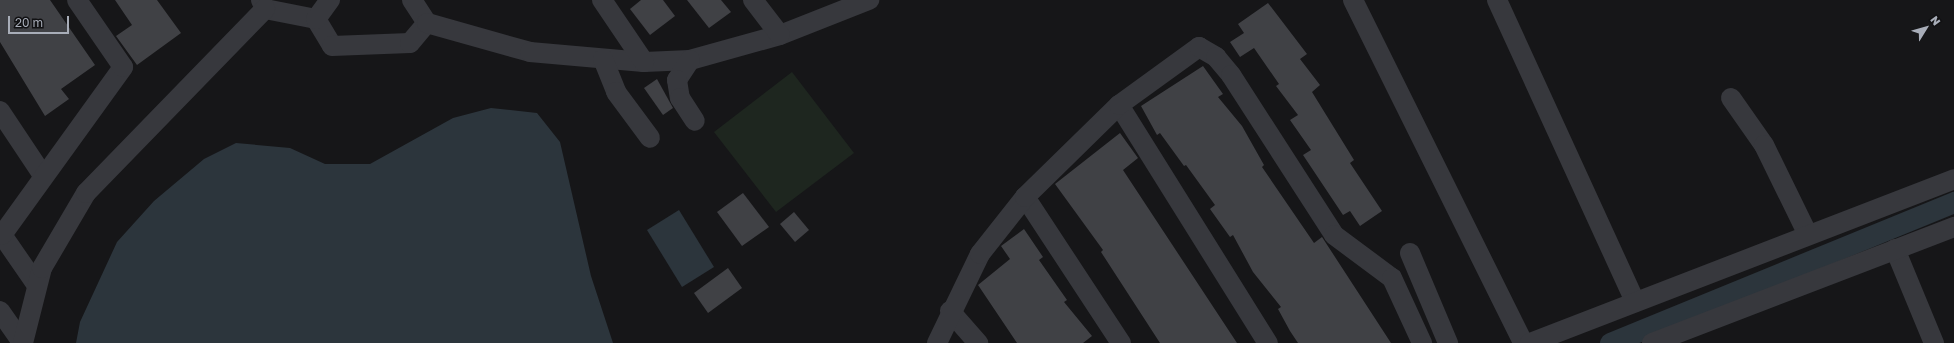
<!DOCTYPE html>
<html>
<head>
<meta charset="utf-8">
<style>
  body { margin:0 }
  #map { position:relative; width:1954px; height:343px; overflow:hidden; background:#161618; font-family:"Golos Text",sans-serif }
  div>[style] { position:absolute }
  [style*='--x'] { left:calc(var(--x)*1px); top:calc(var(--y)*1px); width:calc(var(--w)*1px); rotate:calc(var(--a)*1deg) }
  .green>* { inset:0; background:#1e261f }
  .water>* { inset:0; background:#2c353c }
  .canal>* { height:21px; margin:-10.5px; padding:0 10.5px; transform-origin:10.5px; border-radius:10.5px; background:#2c353c }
  .building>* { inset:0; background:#404145 }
  .minor>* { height:20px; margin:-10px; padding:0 10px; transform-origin:10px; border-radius:10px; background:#37383d }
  span { translate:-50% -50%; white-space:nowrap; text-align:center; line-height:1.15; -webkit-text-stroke:3px #111113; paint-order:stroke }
  .north { position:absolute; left:1906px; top:8px; width:40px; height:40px; -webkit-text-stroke:3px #111113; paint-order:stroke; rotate:53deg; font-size:11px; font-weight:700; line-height:16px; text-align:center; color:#a8adb8 }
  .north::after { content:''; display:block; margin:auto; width:14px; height:18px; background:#a8adb8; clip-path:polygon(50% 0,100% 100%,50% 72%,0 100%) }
  .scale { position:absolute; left:8px; top:16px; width:61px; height:18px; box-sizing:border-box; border:2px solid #a8adb8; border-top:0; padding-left:5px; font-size:12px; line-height:14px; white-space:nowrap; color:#a8adb8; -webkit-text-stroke:3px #111113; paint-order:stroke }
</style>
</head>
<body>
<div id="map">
  <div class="green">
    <i style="clip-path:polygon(792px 72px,854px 153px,776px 212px,714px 132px)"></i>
  </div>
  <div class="water">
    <i style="clip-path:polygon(491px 108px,537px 113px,560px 142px,591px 276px,613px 343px,76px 343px,80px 322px,117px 242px,154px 201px,204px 159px,236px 143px,290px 148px,325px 164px,370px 164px,453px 118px)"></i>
    <i style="clip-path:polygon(679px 210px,714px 267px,682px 287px,647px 230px)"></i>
  </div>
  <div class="canal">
    <i style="--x:1610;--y:343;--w:372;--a:-22.3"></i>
  </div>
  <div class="building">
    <i style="clip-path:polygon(0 0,50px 0,95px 65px,61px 89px,69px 99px,45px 116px,0 42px)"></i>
    <i style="clip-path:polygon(115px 0,157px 0,181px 33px,137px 65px,116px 36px,132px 25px)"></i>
    <i style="clip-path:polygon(641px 0,663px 0,675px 16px,650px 35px,630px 9px)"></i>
    <i style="clip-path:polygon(687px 0,721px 0,731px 12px,709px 28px)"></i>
    <i style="clip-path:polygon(1268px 3px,1307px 54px,1300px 59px,1320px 85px,1312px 92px,1354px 160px,1350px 163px,1382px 211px,1360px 226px,1350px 211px,1343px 215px,1303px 155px,1311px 150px,1290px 120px,1298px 115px,1276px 86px,1279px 84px,1254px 48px,1240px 57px,1230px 42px,1244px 33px,1238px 24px)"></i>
    <i style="clip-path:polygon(1203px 66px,1223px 94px,1218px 97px,1242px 126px,1264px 165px,1262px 167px,1314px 243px,1322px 237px,1391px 343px,1298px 343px,1290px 331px,1278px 309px,1281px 307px,1253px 272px,1233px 235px,1230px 237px,1210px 209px,1215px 205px,1186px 165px,1184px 166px,1160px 133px,1157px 135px,1141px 106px)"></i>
    <i style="clip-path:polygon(657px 79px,673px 108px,663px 115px,644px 88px)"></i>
    <i style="clip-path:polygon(1120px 133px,1138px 158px,1123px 170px,1237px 343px,1160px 343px,1101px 252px,1103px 250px,1055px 184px)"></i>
    <i style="clip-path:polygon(743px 193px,769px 227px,742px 246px,717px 212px)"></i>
    <i style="clip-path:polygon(794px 212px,809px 230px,795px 242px,780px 224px)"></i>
    <i style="clip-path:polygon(1024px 229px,1043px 257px,1039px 260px,1067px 300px,1064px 302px,1092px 336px,1083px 343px,1017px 343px,978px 285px,1010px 259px,1001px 246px)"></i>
    <i style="clip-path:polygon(728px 268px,742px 288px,708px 313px,694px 293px)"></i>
  </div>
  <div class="minor">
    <i style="--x:261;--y:0;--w:10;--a:66"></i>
    <i style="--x:265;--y:9;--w:52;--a:11.1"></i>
    <i style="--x:316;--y:19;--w:31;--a:59"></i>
    <i style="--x:332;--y:46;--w:78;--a:-2.2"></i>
    <i style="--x:410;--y:43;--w:26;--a:-50"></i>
    <i style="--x:412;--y:0;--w:27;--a:57"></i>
    <i style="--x:427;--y:23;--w:107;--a:15.7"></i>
    <i style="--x:530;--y:52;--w:114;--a:5"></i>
    <i style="--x:644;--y:62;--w:46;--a:-2.5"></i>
    <i style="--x:690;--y:60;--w:93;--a:-15.5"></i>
    <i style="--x:780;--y:35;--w:96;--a:-21.5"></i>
    <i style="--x:602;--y:0;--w:75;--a:55.9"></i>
    <i style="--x:753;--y:0;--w:44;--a:52.4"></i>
    <i style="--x:1353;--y:0;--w:383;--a:63.6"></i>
    <i style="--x:1497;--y:0;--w:332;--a:65.4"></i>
    <i style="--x:316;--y:19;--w:24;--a:-54"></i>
    <i style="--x:603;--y:59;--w:35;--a:68"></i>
    <i style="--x:616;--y:92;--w:57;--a:53.5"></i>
    <i style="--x:690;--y:60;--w:24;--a:123"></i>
    <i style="--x:677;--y:80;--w:18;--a:81"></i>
    <i style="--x:680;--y:98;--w:27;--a:57"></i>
    <i style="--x:1731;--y:98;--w:57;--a:54.9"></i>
    <i style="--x:1764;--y:145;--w:100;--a:63.9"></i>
    <i style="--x:1119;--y:105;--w:281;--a:58"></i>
    <i style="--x:0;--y:111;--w:76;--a:56.3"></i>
    <i style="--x:1025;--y:197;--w:175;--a:56.7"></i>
    <i style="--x:0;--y:232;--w:63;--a:55.3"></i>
    <i style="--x:2;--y:235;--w:207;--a:-54.2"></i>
    <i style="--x:123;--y:67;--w:81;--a:-124.5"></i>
    <i style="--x:1895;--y:249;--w:102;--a:67.5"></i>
    <i style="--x:1410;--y:253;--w:98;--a:67.1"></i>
    <i style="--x:0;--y:311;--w:39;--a:55"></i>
    <i style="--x:950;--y:311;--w:43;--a:48.8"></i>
    <i style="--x:23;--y:343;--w:77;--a:-75.8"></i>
    <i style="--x:42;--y:268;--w:87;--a:-59.6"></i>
    <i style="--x:86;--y:193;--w:257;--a:-45.8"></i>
    <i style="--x:937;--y:343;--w:99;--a:-64.2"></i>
    <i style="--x:980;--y:254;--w:73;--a:-51.7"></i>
    <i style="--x:1025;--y:197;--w:132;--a:-44.4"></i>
    <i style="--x:1119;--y:105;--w:99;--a:-35.9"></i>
    <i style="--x:1199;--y:47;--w:20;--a:30"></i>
    <i style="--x:1216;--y:57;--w:23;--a:50"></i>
    <i style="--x:1231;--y:75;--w:190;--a:57.2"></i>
    <i style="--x:1334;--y:235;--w:72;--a:36.6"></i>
    <i style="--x:1392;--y:278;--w:72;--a:65.2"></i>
    <i style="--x:1530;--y:343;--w:455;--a:-21.1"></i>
    <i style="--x:1652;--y:343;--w:324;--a:-21"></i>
  </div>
  <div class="north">N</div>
  <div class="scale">20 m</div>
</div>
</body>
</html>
